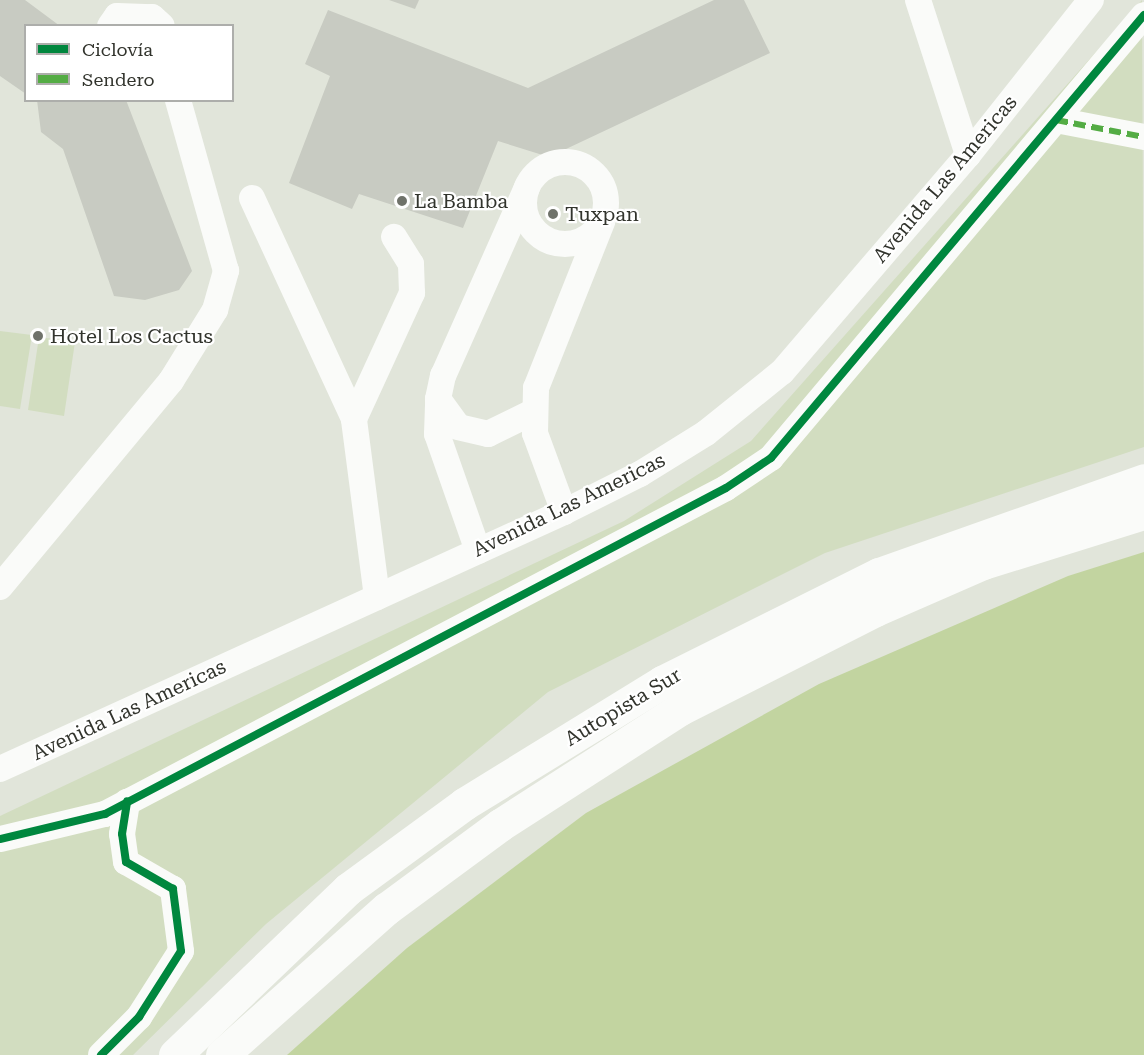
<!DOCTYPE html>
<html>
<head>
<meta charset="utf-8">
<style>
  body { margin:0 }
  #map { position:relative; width:1144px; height:1055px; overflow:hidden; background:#e1e5da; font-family:"Roboto Serif",serif }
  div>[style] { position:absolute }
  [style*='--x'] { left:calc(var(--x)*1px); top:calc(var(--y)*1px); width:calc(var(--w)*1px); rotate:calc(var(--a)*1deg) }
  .green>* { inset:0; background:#d2ddc0 }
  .water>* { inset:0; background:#c2d4a0 }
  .building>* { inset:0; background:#c8cbc2 }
  .minor>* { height:26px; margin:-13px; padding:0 13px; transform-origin:13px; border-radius:13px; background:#fafbf9 }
  .minor>.ring { margin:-13px; padding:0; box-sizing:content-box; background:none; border:26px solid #fafbf9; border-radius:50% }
  .highway>* { height:33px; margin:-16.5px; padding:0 16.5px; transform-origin:16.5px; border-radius:16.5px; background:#fafbf9 }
  .quiet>* { height:6px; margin-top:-3px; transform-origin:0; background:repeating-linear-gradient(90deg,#54ac44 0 12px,transparent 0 18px) }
  .cycleway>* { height:8px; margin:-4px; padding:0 4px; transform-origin:4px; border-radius:4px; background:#00873e }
  .dots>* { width:16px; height:16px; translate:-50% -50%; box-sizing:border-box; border:3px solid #fff; border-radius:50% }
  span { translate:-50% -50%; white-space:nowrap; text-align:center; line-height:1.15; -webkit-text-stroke:4.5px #fff; paint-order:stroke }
  .street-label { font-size:20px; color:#32342d }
  .poi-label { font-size:20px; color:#32342d }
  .left { translate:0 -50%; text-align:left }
  .legend { position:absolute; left:24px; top:24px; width:210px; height:78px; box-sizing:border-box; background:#fff; border:2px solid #adaeab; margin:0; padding:8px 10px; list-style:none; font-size:18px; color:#32342d }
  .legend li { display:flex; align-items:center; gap:12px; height:30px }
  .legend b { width:30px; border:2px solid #adaeab }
</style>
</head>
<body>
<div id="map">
  <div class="green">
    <i style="clip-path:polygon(1142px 0,1144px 447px,825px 553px,548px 692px,266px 924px,133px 1055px,0 1055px,0 816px,624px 521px,751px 441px)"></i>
    <i style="clip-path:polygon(0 331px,32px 335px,20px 409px,0 406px)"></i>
    <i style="clip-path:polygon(39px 337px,75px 342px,64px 416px,28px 410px)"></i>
  </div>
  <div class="water">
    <i style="clip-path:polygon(1144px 552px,1144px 1055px,287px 1055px,407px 948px,586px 813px,819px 684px,1068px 576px)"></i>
  </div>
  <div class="building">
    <i style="clip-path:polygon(0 0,25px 0,60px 26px,26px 26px,26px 94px,0 76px)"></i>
    <i style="clip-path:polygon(389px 0,419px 0,415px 9px)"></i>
    <i style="clip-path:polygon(714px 0,744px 0,770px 53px,549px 157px,498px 141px,463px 228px,359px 194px,352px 209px,289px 183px,330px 76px,305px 64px,328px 10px,528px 88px)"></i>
    <i style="clip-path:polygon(37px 100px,126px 100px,192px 271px,179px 290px,145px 300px,114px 296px,63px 149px,41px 132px)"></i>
  </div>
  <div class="minor">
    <i style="--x:918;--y:0;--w:163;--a:72.1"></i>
    <i style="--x:110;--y:26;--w:12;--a:-55"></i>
    <i style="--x:117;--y:16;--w:35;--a:2"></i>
    <i style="--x:152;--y:17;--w:13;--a:42"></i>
    <i style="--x:1056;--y:120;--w:90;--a:10.9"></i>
    <i class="ring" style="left:524px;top:162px;width:56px;height:56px"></i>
    <i style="--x:252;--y:198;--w:243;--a:65.2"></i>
    <i style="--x:438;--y:399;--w:34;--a:54"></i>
    <i style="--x:458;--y:427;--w:31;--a:13"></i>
    <i style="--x:488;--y:434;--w:50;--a:-26.1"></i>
    <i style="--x:564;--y:512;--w:84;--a:-110.2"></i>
    <i style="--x:535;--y:433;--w:45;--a:-88.7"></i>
    <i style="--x:536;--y:388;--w:179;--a:-68.3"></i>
    <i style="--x:478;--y:551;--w:124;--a:-109.3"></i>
    <i style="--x:437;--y:434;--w:35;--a:-88"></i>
    <i style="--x:438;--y:399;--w:24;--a:-78"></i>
    <i style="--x:443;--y:376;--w:207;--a:-66"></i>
    <i style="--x:0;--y:587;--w:268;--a:-50.3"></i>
    <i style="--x:171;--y:381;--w:84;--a:-58.2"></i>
    <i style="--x:215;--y:310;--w:41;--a:-74.2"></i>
    <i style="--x:226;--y:271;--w:178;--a:-105.7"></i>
    <i style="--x:377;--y:597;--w:179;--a:-97.4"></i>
    <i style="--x:354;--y:419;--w:139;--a:-65.3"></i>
    <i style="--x:412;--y:293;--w:29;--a:-92"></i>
    <i style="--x:411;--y:264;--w:32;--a:-122"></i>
    <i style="--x:0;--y:769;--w:620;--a:-24.5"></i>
    <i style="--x:564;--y:512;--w:85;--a:-26.6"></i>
    <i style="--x:640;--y:474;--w:78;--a:-31.8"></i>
    <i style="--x:706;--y:433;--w:97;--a:-38.8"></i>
    <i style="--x:782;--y:372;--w:286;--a:-49.4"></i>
    <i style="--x:968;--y:155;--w:198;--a:-51.6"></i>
    <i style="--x:0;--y:839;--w:108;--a:-13.4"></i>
    <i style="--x:105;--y:814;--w:701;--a:-27.7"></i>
    <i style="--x:726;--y:488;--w:54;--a:-33.7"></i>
    <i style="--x:771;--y:458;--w:579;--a:-49.9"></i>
    <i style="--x:101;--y:1055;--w:54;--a:-45"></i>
    <i style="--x:139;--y:1017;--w:78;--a:-57.5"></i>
    <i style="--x:181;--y:951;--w:63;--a:-97.4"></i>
    <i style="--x:173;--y:889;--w:54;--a:-150.1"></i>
    <i style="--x:126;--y:862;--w:28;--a:-98"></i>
    <i style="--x:122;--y:834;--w:33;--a:-81"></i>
  </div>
  <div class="highway">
    <i style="--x:175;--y:1055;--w:240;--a:-43.8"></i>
    <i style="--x:348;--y:889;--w:144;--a:-36.2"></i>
    <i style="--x:464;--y:804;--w:233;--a:-31.6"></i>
    <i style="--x:662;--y:682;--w:242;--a:-26.5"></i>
    <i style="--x:879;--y:574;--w:281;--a:-19.5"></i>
    <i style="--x:222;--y:1055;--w:220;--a:-41.7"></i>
    <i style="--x:386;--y:909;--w:142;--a:-36.4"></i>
    <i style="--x:500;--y:825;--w:214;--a:-32.8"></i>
    <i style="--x:680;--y:709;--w:219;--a:-26.9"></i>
    <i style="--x:875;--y:610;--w:118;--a:-23.5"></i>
    <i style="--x:983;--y:563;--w:169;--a:-17.3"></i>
  </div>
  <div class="quiet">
    <i style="--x:1056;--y:120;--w:90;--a:10.9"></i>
  </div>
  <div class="cycleway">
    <i style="--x:0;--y:839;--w:108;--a:-13.4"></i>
    <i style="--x:105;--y:814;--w:701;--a:-27.7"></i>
    <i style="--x:726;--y:488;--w:54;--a:-33.7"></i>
    <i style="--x:771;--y:458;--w:579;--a:-49.9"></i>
    <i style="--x:101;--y:1055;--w:54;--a:-45"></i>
    <i style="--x:139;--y:1017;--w:78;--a:-57.5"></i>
    <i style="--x:181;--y:951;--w:63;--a:-97.4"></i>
    <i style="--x:173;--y:889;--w:54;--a:-150.1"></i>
    <i style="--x:126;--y:862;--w:28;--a:-98"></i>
    <i style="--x:122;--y:834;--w:33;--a:-81"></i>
  </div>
  <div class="dots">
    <i style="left:402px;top:201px;background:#6f726a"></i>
    <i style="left:553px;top:214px;background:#6f726a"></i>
    <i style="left:38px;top:336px;background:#6f726a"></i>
  </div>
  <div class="street-label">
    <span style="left:945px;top:179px;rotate:-50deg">Avenida Las Americas</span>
    <span style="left:569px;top:505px;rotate:-26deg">Avenida Las Americas</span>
    <span style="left:623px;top:707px;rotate:-31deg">Autopista Sur</span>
    <span style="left:129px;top:710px;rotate:-25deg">Avenida Las Americas</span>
  </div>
  <div class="poi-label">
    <span class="left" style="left:414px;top:201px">La Bamba</span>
    <span class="left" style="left:565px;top:214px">Tuxpan</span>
    <span class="left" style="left:50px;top:336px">Hotel Los Cactus</span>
  </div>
  <ul class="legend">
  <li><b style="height:8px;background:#00873e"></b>Ciclovía</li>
  <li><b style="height:8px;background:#54ac44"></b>Sendero</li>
  </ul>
</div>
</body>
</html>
